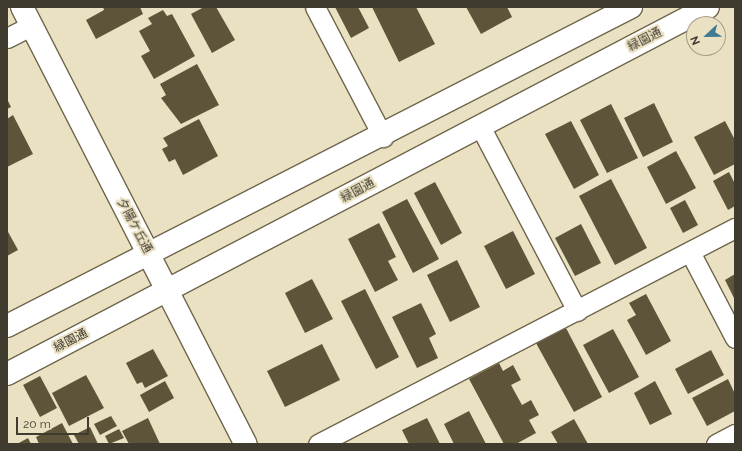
<!DOCTYPE html>
<html>
<head>
<meta charset="utf-8">
<style>
  body { margin:0 }
  #map { position:relative; width:742px; height:451px; overflow:hidden; background:#eae0c2; font-family:Raleway,"Noto Sans JP",sans-serif }
  div>[style] { position:absolute }
  [style*='--x'] { left:calc(var(--x)*1px); top:calc(var(--y)*1px); width:calc(var(--w)*1px); rotate:calc(var(--a)*1deg) }
  .building>* { inset:0; background:#5d543a }
  .roads { filter:drop-shadow(1px 0 #6f664c) drop-shadow(-1px 0 #6f664c) drop-shadow(0 1px #6f664c) drop-shadow(0 -1px #6f664c) }
  .street>* { height:19px; margin:-9.5px; padding:0 9.5px; transform-origin:9.5px; border-radius:9.5px; background:#fff }
  .secondary>* { height:22px; margin:-11px; padding:0 11px; transform-origin:11px; border-radius:11px; background:#fff }
  span { translate:-50% -50%; white-space:nowrap; text-align:center; line-height:1.15; -webkit-text-stroke:4px #eae0c2; paint-order:stroke }
  .street-label { font-size:12px; color:#3f3b2f }
  .frame { position:absolute; inset:0; border:8px solid #3f3b2f; pointer-events:none }
  .north { position:absolute; left:686px; top:16px; width:40px; height:40px; box-sizing:border-box; background:#eae0c2; border:1px solid #a69e87; border-radius:50%; rotate:248deg; font-size:11px; font-weight:700; line-height:16px; text-align:center; color:#3f3b2f }
  .north::after { content:''; display:block; margin:auto; width:14px; height:18px; background:#3f7b92; clip-path:polygon(50% 0,100% 100%,50% 72%,0 100%) }
  .scale { position:absolute; left:16px; top:417px; width:73px; height:18px; box-sizing:border-box; border:2px solid #3f3b2f; border-top:0; padding-left:5px; font-size:12px; line-height:14px; white-space:nowrap; color:#3f3b2f; -webkit-text-stroke:3px #eae0c2; paint-order:stroke }
</style>
</head>
<body>
<div id="map">
  <div class="building">
    <i style="clip-path:polygon(103px 7px,140px 7px,143px 14px,96px 39px,86px 20px,104px 10px)"></i>
    <i style="clip-path:polygon(204px 7px,216px 7px,235px 40px,212px 53px,191px 14px)"></i>
    <i style="clip-path:polygon(335px 7px,358px 7px,369px 28px,351px 38px)"></i>
    <i style="clip-path:polygon(372px 7px,416px 7px,435px 44px,399px 62px)"></i>
    <i style="clip-path:polygon(466px 7px,507px 7px,512px 17px,481px 34px)"></i>
    <i style="clip-path:polygon(163px 10px,167px 16px,172px 14px,195px 56px,154px 79px,141px 56px,150px 51px,139px 31px,152px 24px,148px 18px)"></i>
    <i style="clip-path:polygon(197px 64px,219px 105px,181px 124px,161px 98px,166px 95px,160px 84px)"></i>
    <i style="clip-path:polygon(7px 99px,11px 107px,7px 109px)"></i>
    <i style="clip-path:polygon(654px 103px,673px 142px,643px 157px,624px 118px)"></i>
    <i style="clip-path:polygon(611px 104px,638px 158px,607px 173px,580px 120px)"></i>
    <i style="clip-path:polygon(13px 115px,33px 154px,7px 167px,7px 119px)"></i>
    <i style="clip-path:polygon(199px 119px,218px 156px,183px 175px,175px 159px,169px 162px,162px 149px,168px 146px,163px 138px)"></i>
    <i style="clip-path:polygon(571px 121px,599px 175px,574px 189px,545px 134px)"></i>
    <i style="clip-path:polygon(725px 121px,735px 140px,735px 164px,714px 175px,694px 137px)"></i>
    <i style="clip-path:polygon(676px 151px,696px 188px,666px 204px,647px 167px)"></i>
    <i style="clip-path:polygon(729px 172px,735px 184px,735px 206px,728px 210px,713px 181px)"></i>
    <i style="clip-path:polygon(611px 179px,647px 248px,615px 265px,579px 196px)"></i>
    <i style="clip-path:polygon(435px 182px,462px 233px,441px 245px,414px 193px)"></i>
    <i style="clip-path:polygon(407px 199px,439px 259px,413px 273px,382px 212px)"></i>
    <i style="clip-path:polygon(685px 200px,698px 225px,683px 233px,670px 208px)"></i>
    <i style="clip-path:polygon(379px 223px,396px 257px,388px 261px,398px 280px,375px 292px,348px 239px)"></i>
    <i style="clip-path:polygon(581px 224px,601px 263px,575px 276px,555px 238px)"></i>
    <i style="clip-path:polygon(7px 230px,18px 250px,7px 256px)"></i>
    <i style="clip-path:polygon(513px 231px,535px 274px,506px 289px,484px 246px)"></i>
    <i style="clip-path:polygon(457px 260px,480px 307px,450px 322px,427px 275px)"></i>
    <i style="clip-path:polygon(735px 274px,735px 300px,725px 280px)"></i>
    <i style="clip-path:polygon(312px 279px,333px 319px,305px 333px,285px 293px)"></i>
    <i style="clip-path:polygon(365px 289px,399px 357px,376px 369px,341px 301px)"></i>
    <i style="clip-path:polygon(646px 294px,671px 341px,646px 355px,627px 320px,636px 315px,629px 303px)"></i>
    <i style="clip-path:polygon(421px 303px,436px 334px,429px 338px,438px 358px,417px 368px,392px 317px)"></i>
    <i style="clip-path:polygon(566px 328px,602px 397px,574px 412px,536px 343px)"></i>
    <i style="clip-path:polygon(613px 329px,639px 377px,609px 393px,583px 345px)"></i>
    <i style="clip-path:polygon(322px 344px,340px 380px,285px 407px,267px 371px)"></i>
    <i style="clip-path:polygon(153px 349px,168px 376px,145px 388px,142px 382px,137px 384px,126px 363px)"></i>
    <i style="clip-path:polygon(711px 350px,724px 375px,688px 394px,675px 369px)"></i>
    <i style="clip-path:polygon(499px 363px,503px 371px,513px 365px,521px 380px,511px 385px,522px 405px,531px 400px,539px 415px,529px 420px,536px 433px,516px 444px,504px 444px,469px 379px)"></i>
    <i style="clip-path:polygon(86px 375px,104px 408px,69px 426px,52px 393px)"></i>
    <i style="clip-path:polygon(40px 376px,57px 408px,40px 417px,23px 385px)"></i>
    <i style="clip-path:polygon(728px 379px,735px 394px,735px 411px,707px 426px,692px 398px)"></i>
    <i style="clip-path:polygon(165px 381px,174px 398px,149px 412px,140px 395px)"></i>
    <i style="clip-path:polygon(655px 381px,672px 414px,650px 425px,634px 393px)"></i>
    <i style="clip-path:polygon(469px 411px,486px 444px,454px 444px,444px 424px)"></i>
    <i style="clip-path:polygon(111px 416px,117px 426px,100px 435px,94px 424px)"></i>
    <i style="clip-path:polygon(148px 418px,160px 444px,129px 444px,122px 431px)"></i>
    <i style="clip-path:polygon(427px 418px,440px 444px,409px 444px,402px 430px)"></i>
    <i style="clip-path:polygon(574px 419px,588px 444px,558px 444px,551px 432px)"></i>
    <i style="clip-path:polygon(62px 423px,73px 444px,39px 444px,36px 437px)"></i>
    <i style="clip-path:polygon(90px 427px,98px 444px,79px 444px,74px 435px)"></i>
    <i style="clip-path:polygon(119px 429px,124px 438px,109px 444px,105px 436px)"></i>
    <i style="clip-path:polygon(28px 438px,31px 444px,17px 444px)"></i>
  </div>
  <div class="roads">
    <div class="street">
      <i style="--x:315;--y:7;--w:147;--a:62.4"></i>
      <i style="--x:7;--y:38;--w:28;--a:-27"></i>
      <i style="--x:480;--y:126;--w:209;--a:62.3"></i>
      <i style="--x:690;--y:252;--w:97;--a:62.4"></i>
      <i style="--x:318;--y:444;--w:470;--a:-27.4"></i>
      <i style="--x:716;--y:444;--w:21;--a:-28"></i>
    </div>
    <div class="secondary">
      <i style="--x:22;--y:7;--w:491;--a:62.9"></i>
      <i style="--x:7;--y:326;--w:701;--a:-27.08"></i>
      <i style="--x:7;--y:374;--w:791;--a:-27.63"></i>
    </div>
  </div>
  <div class="street-label">
    <span style="left:645px;top:40px;rotate:-27deg">緑園通</span>
    <span style="left:358px;top:191px;rotate:-28deg">緑園通</span>
    <span style="left:134px;top:226px;rotate:62deg">夕陽ケ丘通</span>
    <span style="left:71px;top:341px;rotate:-27deg">緑園通</span>
  </div>
  <div class="frame"></div>
  <div class="north">N</div>
  <div class="scale">20 m</div>
</div>
</body>
</html>
